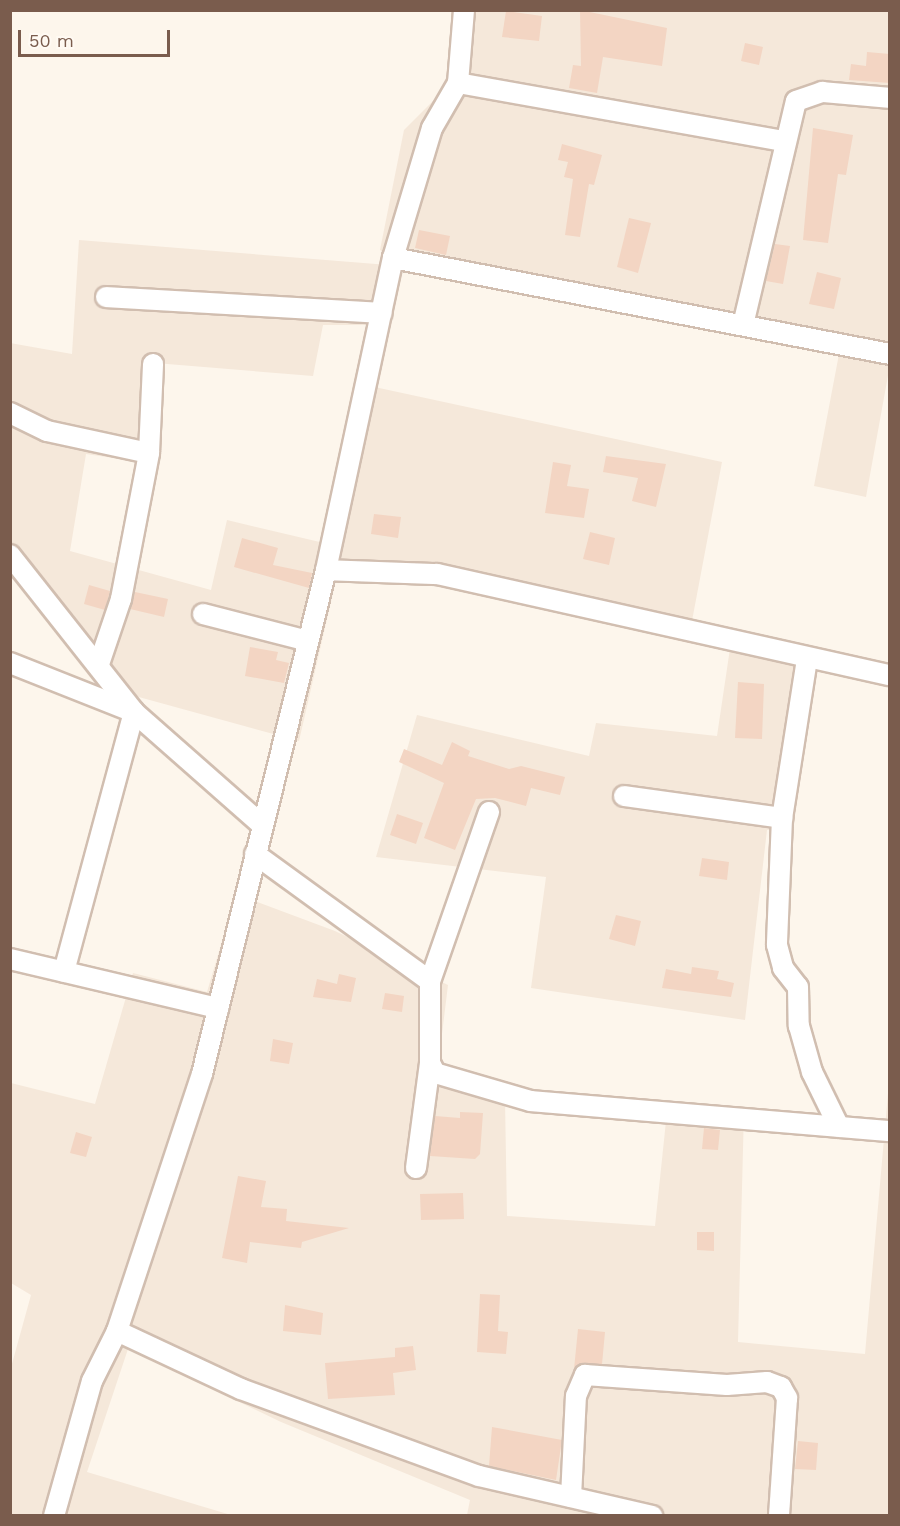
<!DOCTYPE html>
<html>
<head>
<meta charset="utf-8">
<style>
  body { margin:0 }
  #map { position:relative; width:900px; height:1526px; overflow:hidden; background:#fdf6ec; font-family:"Work Sans",sans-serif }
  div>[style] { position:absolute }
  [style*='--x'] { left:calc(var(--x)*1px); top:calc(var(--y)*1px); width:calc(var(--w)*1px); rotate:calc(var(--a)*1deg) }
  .residential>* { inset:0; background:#f5e8da }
  .building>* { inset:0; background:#f3d5c3 }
  .roads { filter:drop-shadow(2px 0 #d1beb0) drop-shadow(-2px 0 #d1beb0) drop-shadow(0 2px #d1beb0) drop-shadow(0 -2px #d1beb0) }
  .minor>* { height:20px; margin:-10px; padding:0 10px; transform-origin:10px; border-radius:10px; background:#fff }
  span { translate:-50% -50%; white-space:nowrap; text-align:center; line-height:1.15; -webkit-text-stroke:4.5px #fffaf3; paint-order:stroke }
  .frame { position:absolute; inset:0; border:12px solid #7a5c4d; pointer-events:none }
  .scale { position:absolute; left:18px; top:30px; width:152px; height:27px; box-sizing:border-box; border:3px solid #7a5c4d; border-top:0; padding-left:8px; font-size:18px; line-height:21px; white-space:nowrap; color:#7a5c4d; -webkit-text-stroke:4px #fffaf3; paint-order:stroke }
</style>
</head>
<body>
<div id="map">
  <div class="residential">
    <i style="clip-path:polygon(462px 11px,889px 11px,889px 370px,866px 497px,814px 486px,839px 354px,424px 273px,380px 250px,404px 130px,449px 85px)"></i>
    <i style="clip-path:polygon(79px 240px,401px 266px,390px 325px,323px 325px,313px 376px,155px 363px,141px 462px,86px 454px,70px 551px,211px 590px,227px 520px,324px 543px,356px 383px,722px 462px,688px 642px,437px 579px,336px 580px,299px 741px,117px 691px,11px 564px,10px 343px,72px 354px)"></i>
    <i style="clip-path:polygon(732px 635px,809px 651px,782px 830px,767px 830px,745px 1020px,531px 988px,546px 877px,376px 857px,417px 715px,589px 756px,596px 723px,717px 736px)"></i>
    <i style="clip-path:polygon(236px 894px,335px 931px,448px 985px,436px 1083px,505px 1100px,507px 1216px,655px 1226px,668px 1102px,744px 1111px,738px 1342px,865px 1354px,889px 1082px,889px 1515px,467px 1515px,470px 1500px,281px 1422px,128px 1349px,87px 1472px,231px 1515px,11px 1515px,10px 1371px,31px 1295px,11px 1283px,11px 1083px,95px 1104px,133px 973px,207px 992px)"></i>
  </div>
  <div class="building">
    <i style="clip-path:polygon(580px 10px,667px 28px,662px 66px,603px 57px,597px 93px,569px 88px,573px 65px,581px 66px)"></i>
    <i style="clip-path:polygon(506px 11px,542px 16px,539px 41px,502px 37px)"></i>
    <i style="clip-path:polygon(745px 43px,763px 47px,759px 65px,741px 61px)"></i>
    <i style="clip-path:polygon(867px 52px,890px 54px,890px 83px,849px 80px,851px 64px,866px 66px)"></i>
    <i style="clip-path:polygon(813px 128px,853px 135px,846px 175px,838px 174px,828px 243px,803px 240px)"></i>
    <i style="clip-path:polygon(562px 144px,602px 155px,594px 185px,589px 184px,580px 237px,565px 235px,573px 179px,564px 177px,568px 162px,558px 160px)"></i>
    <i style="clip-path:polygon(629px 218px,651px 223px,638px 273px,617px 267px)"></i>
    <i style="clip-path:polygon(419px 230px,450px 236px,446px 255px,415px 248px)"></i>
    <i style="clip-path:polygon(775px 244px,790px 246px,783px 284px,766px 281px)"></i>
    <i style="clip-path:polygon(817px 272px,841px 278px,834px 309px,809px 304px)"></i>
    <i style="clip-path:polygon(606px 456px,666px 464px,656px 507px,632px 501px,638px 478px,603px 472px)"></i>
    <i style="clip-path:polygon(553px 462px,571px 465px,567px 486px,589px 489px,584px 518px,545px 513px)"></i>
    <i style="clip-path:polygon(374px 514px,401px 517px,398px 538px,371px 534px)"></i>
    <i style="clip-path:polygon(590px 532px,615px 538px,609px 565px,583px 559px)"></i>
    <i style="clip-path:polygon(242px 538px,278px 548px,273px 565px,312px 573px,309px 588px,234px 567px)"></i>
    <i style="clip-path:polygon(89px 585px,110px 591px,105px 610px,84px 604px)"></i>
    <i style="clip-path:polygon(135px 592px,168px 599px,164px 617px,130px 609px)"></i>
    <i style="clip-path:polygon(250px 647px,278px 652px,276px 660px,289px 663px,284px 683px,245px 676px)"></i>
    <i style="clip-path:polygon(738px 682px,764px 684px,762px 739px,735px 738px)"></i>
    <i style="clip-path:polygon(452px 742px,470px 751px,468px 756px,509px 769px,521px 766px,565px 777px,560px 795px,531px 788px,526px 806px,495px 798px,476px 799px,455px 850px,424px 838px,444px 783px,399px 762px,404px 749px,442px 765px)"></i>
    <i style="clip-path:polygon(397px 814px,423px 823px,416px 844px,390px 835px)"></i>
    <i style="clip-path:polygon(702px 858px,729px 862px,727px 880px,699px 876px)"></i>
    <i style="clip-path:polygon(616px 915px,641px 921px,635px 946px,609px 939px)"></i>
    <i style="clip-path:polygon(692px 967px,719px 971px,717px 979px,734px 983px,731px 997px,662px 988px,666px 969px,691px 974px)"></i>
    <i style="clip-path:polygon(339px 974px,356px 978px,351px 1002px,313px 997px,317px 979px,337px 984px)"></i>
    <i style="clip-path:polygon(385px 993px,404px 996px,402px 1012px,382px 1009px)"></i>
    <i style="clip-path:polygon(273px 1039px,293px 1043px,289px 1064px,270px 1061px)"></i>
    <i style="clip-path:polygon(460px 1112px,483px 1113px,480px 1154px,475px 1159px,430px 1156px,435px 1116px,460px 1118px)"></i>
    <i style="clip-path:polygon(704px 1128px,720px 1130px,718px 1150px,702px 1149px)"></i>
    <i style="clip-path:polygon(76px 1132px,92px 1137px,86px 1157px,70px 1153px)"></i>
    <i style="clip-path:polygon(238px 1176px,266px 1181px,261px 1207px,287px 1209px,286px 1221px,349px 1228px,302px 1242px,301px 1248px,250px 1242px,247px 1263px,222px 1258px)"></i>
    <i style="clip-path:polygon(463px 1193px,464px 1219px,421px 1220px,420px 1194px)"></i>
    <i style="clip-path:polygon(697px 1232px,714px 1232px,714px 1251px,697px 1250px)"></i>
    <i style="clip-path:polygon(480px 1294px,500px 1295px,498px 1331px,508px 1332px,506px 1354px,477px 1352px)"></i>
    <i style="clip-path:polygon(285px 1305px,323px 1313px,321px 1335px,283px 1331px)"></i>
    <i style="clip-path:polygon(578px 1329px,605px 1332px,602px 1364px,574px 1369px)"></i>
    <i style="clip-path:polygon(413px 1346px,416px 1370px,393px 1373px,395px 1395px,328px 1399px,325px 1363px,395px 1357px,395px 1348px)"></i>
    <i style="clip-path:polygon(492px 1427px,562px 1440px,556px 1480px,489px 1466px)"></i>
    <i style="clip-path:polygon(798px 1441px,818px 1443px,816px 1470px,795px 1469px)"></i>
  </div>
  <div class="roads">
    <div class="minor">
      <i style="--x:458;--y:83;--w:331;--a:10.1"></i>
      <i style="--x:393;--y:258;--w:506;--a:10.93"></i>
      <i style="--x:106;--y:297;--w:276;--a:3.3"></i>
      <i style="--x:743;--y:325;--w:230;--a:-76.7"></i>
      <i style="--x:796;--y:101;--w:28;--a:-19"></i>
      <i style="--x:822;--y:92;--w:68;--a:5"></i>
      <i style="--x:10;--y:413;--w:41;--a:25.9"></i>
      <i style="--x:47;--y:431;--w:104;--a:12.2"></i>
      <i style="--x:10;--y:555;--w:200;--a:51.7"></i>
      <i style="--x:134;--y:712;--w:269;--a:105.1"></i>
      <i style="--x:326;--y:570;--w:111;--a:2.1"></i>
      <i style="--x:437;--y:574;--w:464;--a:12.6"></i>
      <i style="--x:203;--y:614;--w:108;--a:14.4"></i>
      <i style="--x:807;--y:659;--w:161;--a:98.9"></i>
      <i style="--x:782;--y:818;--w:127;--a:92.3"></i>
      <i style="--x:777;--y:945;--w:24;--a:75"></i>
      <i style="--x:783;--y:968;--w:24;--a:52"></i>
      <i style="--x:798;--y:987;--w:39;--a:89"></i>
      <i style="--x:799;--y:1026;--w:48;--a:74.2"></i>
      <i style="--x:812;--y:1072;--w:61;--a:63.9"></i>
      <i style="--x:10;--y:663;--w:133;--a:21.6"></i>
      <i style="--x:134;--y:712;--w:171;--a:41.4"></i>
      <i style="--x:99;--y:664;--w:69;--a:-71.3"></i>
      <i style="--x:121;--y:599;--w:149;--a:-79.1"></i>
      <i style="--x:149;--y:453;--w:89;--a:-87.4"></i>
      <i style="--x:624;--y:796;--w:160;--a:7.9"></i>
      <i style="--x:489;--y:812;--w:179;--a:109.2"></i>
      <i style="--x:430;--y:981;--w:82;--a:90"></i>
      <i style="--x:430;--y:1063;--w:11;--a:63"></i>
      <i style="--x:435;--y:1073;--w:100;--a:16.3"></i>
      <i style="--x:531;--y:1101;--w:360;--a:4.8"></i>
      <i style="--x:255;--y:854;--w:216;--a:36"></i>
      <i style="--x:10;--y:959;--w:214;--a:13.3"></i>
      <i style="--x:416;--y:1168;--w:106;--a:-82.4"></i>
      <i style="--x:117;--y:1331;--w:137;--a:25.1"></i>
      <i style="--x:241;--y:1389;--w:253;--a:20.1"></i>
      <i style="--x:479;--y:1476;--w:178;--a:13"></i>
      <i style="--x:571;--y:1497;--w:101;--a:-87.2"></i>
      <i style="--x:576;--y:1396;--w:23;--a:-67"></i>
      <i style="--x:585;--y:1375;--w:142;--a:4"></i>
      <i style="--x:727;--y:1385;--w:40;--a:-4.3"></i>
      <i style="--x:767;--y:1382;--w:15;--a:20"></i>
      <i style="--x:781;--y:1387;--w:13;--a:61"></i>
      <i style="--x:787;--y:1398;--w:118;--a:93.9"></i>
      <i style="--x:54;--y:1516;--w:140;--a:-74.3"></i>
      <i style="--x:92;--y:1381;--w:56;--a:-63.4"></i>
      <i style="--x:117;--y:1331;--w:271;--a:-71.7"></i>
      <i style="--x:202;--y:1074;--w:519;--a:-76.18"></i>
      <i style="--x:326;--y:570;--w:319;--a:-77.9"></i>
      <i style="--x:393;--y:258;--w:136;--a:-73.3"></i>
      <i style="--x:432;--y:128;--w:52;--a:-60"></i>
      <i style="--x:458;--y:83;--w:73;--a:-85.3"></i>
    </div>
  </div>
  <div class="frame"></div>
  <div class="scale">50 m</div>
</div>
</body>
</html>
